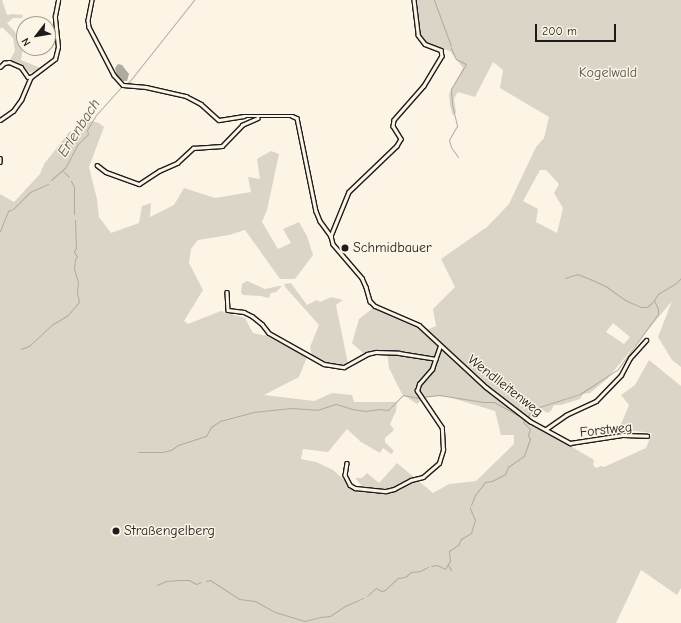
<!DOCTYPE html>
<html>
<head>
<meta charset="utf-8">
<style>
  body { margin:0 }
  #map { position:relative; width:681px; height:623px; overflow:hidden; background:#fcf5e5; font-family:"Comic Neue",sans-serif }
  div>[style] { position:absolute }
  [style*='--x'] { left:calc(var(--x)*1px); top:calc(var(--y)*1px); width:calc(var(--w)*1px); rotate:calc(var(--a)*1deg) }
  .green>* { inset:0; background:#dbd5c8 }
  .water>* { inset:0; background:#b0aba1 }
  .stream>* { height:1px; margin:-0.5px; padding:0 0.5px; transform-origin:0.5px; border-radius:0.5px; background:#b0aba1 }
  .roads { filter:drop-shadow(1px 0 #1c1c1c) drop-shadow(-1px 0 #1c1c1c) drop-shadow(0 1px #1c1c1c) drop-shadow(0 -1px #1c1c1c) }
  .street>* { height:2.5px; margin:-1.25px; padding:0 1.25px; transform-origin:1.25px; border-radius:1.25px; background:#fcf5e5 }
  .dots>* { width:11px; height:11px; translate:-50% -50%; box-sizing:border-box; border:2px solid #fcf5e5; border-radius:50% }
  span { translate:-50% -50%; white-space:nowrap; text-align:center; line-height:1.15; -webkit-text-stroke:3px #fcf5e5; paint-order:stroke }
  .park-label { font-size:14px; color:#555450 }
  .poi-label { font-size:14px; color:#1c1c1c }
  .left { translate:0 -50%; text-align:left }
  .street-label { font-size:14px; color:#1c1c1c }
  .water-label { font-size:15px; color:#575551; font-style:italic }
  .north { position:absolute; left:16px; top:16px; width:40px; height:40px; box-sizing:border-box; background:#fcf5e5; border:1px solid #a29e95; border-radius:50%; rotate:239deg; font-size:11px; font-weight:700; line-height:16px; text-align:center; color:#1c1c1c }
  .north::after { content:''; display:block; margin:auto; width:14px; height:18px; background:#1c1c1c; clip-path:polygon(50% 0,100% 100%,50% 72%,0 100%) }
  .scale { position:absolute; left:535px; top:24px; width:81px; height:18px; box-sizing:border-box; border:2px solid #1c1c1c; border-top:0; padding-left:5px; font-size:12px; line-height:14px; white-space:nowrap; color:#1c1c1c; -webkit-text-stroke:3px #fcf5e5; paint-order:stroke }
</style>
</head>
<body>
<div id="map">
  <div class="green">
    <i style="clip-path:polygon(0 0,2px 0,7px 15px,13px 14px,23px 15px,22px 18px,13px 18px,7px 23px,15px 32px,23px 48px,21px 60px,41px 68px,30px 73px,22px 65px,10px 60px,15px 51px,13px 38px,2px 27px,0 29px)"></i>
    <i style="clip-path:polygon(evenodd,415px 0,681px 0,681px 367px,672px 360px,658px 337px,672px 301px,607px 379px,590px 393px,583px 394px,580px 399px,561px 405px,554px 405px,551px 411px,547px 413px,539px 407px,530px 418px,545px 431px,594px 460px,593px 465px,596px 468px,601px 466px,604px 467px,646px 448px,652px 433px,619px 429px,629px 405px,621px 395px,635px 385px,649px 360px,681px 386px,681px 588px,677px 595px,641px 570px,616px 623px,0 623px,0 194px,14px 202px,40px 174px,44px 164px,70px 131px,80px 138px,82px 124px,87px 120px,99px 123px,104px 127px,89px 167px,97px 199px,99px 217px,111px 233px,139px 223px,142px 206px,151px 203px,150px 217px,174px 205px,184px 188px,215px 198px,251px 192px,248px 177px,260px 179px,257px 159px,271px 151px,279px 154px,267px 210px,262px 222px,278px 249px,291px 243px,283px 229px,299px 222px,307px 236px,313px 255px,295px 279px,280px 279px,245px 230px,229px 235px,198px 240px,191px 249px,189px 263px,203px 290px,184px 321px,188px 324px,221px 311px,245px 318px,253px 333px,267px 336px,307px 357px,299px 377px,264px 395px,314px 401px,332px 393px,352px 395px,354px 402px,397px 402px,396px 411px,390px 424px,394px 430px,385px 438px,385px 442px,394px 451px,391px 454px,383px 448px,380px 453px,361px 442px,347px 429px,328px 452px,303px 449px,301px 459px,316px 462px,333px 470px,359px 493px,366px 490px,355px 478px,362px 478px,367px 473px,379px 483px,397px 463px,433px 493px,449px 484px,476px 481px,514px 444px,514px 435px,501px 435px,495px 411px,449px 397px,437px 396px,423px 398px,417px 404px,402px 394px,389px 368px,387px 352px,364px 354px,352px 343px,359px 319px,373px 308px,415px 326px,429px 329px,436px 326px,433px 309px,455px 287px,441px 259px,487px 227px,509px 204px,536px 147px,544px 138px,549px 117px,500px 88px,503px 70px,493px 62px,475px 97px,458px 92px,456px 95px,454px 99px,456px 112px,453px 116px,450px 105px,449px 94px,463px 68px,450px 51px,425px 44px,419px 35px,415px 0,540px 170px,546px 170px,559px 184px,554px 193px,563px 208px,557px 233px,536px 222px,538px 209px,523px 201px,540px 170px,415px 0,613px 323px,630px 337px,624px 344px,606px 332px,613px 323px)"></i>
    <i style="clip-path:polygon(247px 281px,265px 289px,279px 286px,282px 286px,276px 292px,271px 293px,269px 298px,261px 296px,243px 295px,241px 293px,242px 284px)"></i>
    <i style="clip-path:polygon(291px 283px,307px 305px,317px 300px,320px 302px,331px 297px,343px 300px,336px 305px,348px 364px,340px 366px,333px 365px,312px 356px,310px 347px,319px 325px,286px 288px,284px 284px)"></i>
  </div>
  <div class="water">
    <i style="clip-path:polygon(118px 64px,122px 65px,129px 74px,127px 81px,123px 81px,117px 76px,115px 68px)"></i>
  </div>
  <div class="stream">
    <i style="--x:434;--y:0;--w:49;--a:69.7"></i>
    <i style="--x:451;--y:48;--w:12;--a:66"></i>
    <i style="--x:456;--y:59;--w:11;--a:27"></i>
    <i style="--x:466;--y:64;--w:29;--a:121"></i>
    <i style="--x:451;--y:89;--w:15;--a:86"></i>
    <i style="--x:452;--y:104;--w:23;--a:77"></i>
    <i style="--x:457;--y:126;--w:16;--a:120"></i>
    <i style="--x:449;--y:140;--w:7;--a:74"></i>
    <i style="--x:451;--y:147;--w:12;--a:55"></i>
    <i style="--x:124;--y:84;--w:5;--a:-22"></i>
    <i style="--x:129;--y:82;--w:105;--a:-51.6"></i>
    <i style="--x:63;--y:171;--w:8;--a:45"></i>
    <i style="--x:51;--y:180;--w:18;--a:-41"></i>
    <i style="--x:65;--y:168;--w:27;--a:-62"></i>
    <i style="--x:78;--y:144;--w:14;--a:-45"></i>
    <i style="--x:88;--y:134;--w:4;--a:-104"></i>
    <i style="--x:87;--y:130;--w:17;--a:-59"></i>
    <i style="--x:96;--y:115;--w:39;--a:-48"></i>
    <i style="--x:71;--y:181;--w:7;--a:63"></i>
    <i style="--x:74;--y:187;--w:27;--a:90"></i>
    <i style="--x:0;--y:231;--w:22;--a:-68"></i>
    <i style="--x:8;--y:211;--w:5;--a:-22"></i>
    <i style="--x:13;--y:209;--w:24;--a:-45"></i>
    <i style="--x:30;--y:192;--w:20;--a:-24"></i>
    <i style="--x:565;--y:278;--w:13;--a:-18"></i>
    <i style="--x:577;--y:274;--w:14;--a:21"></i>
    <i style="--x:590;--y:279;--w:19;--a:25"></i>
    <i style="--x:607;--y:287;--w:22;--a:36"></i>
    <i style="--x:625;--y:300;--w:17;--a:24"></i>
    <i style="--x:641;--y:307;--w:6;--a:0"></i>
    <i style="--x:647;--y:307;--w:9;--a:-41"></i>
    <i style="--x:21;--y:349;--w:9;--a:-21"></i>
    <i style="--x:29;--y:346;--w:33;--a:-43"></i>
    <i style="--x:53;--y:324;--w:17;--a:-31"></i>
    <i style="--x:68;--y:315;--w:17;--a:-50"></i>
    <i style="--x:79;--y:302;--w:9;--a:-103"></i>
    <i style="--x:77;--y:293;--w:11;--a:-85"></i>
    <i style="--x:78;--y:282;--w:14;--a:-107"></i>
    <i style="--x:74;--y:269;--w:10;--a:-84"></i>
    <i style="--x:75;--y:259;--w:3;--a:-45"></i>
    <i style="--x:77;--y:257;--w:7;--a:-117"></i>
    <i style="--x:74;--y:251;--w:4;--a:-56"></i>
    <i style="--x:76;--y:248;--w:28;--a:-92"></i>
    <i style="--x:422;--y:397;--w:17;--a:-7"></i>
    <i style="--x:439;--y:395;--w:45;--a:9"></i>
    <i style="--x:483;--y:402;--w:11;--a:0"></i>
    <i style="--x:494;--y:402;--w:35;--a:29"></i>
    <i style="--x:138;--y:452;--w:24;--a:0"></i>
    <i style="--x:162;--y:452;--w:9;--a:-13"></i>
    <i style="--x:171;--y:450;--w:9;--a:-36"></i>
    <i style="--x:178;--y:445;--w:29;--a:-18"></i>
    <i style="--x:206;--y:436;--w:10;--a:-61"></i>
    <i style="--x:211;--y:427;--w:11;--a:-34"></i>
    <i style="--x:220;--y:421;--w:34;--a:-15"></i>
    <i style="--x:253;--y:412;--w:38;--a:-6"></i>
    <i style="--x:291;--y:408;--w:26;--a:4"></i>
    <i style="--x:317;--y:410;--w:20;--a:-18"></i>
    <i style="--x:336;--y:404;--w:17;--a:17"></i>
    <i style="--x:352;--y:409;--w:14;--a:8"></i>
    <i style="--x:366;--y:411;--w:14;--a:-8"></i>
    <i style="--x:380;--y:409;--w:8;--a:7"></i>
    <i style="--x:388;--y:410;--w:21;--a:-45"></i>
    <i style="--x:403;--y:395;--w:16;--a:11"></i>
    <i style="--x:471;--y:505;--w:11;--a:-68"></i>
    <i style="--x:475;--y:495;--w:16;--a:-52"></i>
    <i style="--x:485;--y:482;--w:7;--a:-8"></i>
    <i style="--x:492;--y:481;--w:15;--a:-28"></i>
    <i style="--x:505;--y:474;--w:8;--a:-67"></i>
    <i style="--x:508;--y:467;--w:19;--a:-35"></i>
    <i style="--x:524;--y:456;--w:18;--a:-71"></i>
    <i style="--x:530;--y:439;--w:4;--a:-117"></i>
    <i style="--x:528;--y:435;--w:6;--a:-72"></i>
    <i style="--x:530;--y:429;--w:10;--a:-135"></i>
    <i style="--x:523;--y:422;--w:16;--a:-52"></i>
    <i style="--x:533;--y:409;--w:49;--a:-17.7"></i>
    <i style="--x:580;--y:394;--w:45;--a:-33.3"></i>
    <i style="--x:618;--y:369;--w:68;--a:-54"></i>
    <i style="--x:658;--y:314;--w:5;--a:-90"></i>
    <i style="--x:658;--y:309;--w:10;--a:-114"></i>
    <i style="--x:654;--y:300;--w:7;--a:-56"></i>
    <i style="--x:658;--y:294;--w:21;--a:-31"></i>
    <i style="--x:676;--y:283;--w:7;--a:-45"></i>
    <i style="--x:448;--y:565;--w:6;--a:59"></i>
    <i style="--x:431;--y:566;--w:6;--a:-9"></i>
    <i style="--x:437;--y:565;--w:9;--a:27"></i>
    <i style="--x:445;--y:569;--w:9;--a:-58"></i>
    <i style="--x:450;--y:561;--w:10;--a:-96"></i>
    <i style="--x:449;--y:551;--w:11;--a:-34"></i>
    <i style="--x:458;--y:545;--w:7;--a:-63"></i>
    <i style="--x:461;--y:539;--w:12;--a:-31"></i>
    <i style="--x:471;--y:533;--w:14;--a:-73"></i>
    <i style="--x:475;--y:520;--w:12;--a:-114"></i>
    <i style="--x:470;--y:509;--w:2;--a:-90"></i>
    <i style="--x:206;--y:581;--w:4;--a:-14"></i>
    <i style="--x:210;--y:580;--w:35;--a:33"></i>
    <i style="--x:239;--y:599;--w:16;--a:7"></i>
    <i style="--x:255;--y:601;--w:23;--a:29"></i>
    <i style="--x:275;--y:612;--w:31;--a:17"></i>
    <i style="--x:305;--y:621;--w:16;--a:-15"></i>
    <i style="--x:320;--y:617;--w:10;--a:-6"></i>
    <i style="--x:330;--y:616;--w:18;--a:-34"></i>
    <i style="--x:345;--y:606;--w:20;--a:-24"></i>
    <i style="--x:157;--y:585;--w:10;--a:-24"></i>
    <i style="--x:166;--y:581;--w:13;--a:-4"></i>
    <i style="--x:179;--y:580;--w:10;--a:0"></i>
    <i style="--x:189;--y:580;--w:8;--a:30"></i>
    <i style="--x:196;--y:584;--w:5;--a:-22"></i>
    <i style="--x:367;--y:596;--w:12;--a:-42"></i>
    <i style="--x:376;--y:588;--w:6;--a:31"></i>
    <i style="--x:381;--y:591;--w:4;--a:-14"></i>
    <i style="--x:385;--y:590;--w:18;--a:-43"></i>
    <i style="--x:398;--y:578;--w:7;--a:-8"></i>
    <i style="--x:405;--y:577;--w:8;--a:-40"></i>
    <i style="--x:411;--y:572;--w:9;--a:-6"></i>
    <i style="--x:420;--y:571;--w:9;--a:-27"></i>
  </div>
  <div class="roads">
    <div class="street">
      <i style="--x:92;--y:0;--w:20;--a:101"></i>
      <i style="--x:88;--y:20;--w:7;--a:82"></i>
      <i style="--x:89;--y:27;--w:54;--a:62.5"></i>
      <i style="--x:114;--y:75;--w:13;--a:48"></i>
      <i style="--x:123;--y:85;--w:23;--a:5"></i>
      <i style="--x:146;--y:87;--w:41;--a:12.7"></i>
      <i style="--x:186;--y:96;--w:17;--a:28"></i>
      <i style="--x:201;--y:104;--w:24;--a:42"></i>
      <i style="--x:219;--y:120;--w:25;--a:-9"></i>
      <i style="--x:244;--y:116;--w:48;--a:0"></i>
      <i style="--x:292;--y:116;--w:5;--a:22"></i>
      <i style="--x:297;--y:118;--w:95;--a:78.5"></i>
      <i style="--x:316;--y:211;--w:11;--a:68"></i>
      <i style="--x:320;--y:221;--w:19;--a:54"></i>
      <i style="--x:414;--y:0;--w:35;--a:83"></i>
      <i style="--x:418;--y:35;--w:11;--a:52"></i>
      <i style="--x:425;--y:44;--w:17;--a:21"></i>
      <i style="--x:441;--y:50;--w:6;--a:81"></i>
      <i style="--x:442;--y:56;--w:35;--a:121"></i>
      <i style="--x:424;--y:86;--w:45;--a:131.4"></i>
      <i style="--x:394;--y:120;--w:6;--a:99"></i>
      <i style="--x:393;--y:126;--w:15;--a:58"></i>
      <i style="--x:401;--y:139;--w:8;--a:120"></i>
      <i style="--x:397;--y:146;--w:66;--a:136.2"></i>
      <i style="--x:349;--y:192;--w:48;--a:112.2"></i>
      <i style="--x:331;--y:236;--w:8;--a:76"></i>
      <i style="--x:333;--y:244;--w:45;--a:49.5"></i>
      <i style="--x:362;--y:278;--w:10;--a:66"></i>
      <i style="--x:366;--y:287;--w:15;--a:74"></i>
      <i style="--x:370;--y:301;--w:7;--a:45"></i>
      <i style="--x:375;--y:306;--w:48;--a:23.4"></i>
      <i style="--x:419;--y:325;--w:91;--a:42.8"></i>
      <i style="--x:486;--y:387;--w:56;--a:37.7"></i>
      <i style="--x:530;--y:421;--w:46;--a:28.8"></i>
      <i style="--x:570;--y:443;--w:54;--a:-8.6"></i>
      <i style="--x:623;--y:435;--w:24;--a:2"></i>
      <i style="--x:0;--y:67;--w:6;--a:-45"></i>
      <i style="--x:4;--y:63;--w:5;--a:-11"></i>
      <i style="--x:9;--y:62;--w:13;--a:23"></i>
      <i style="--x:21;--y:67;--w:12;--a:55"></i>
      <i style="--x:28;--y:77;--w:3;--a:0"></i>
      <i style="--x:0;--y:120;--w:16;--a:-35"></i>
      <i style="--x:13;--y:111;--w:14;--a:-54"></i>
      <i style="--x:21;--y:100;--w:25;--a:-67"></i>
      <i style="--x:31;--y:77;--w:30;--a:-37"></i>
      <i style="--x:55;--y:59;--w:12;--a:-76"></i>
      <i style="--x:58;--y:47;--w:31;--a:-96"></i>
      <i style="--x:55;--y:16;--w:16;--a:-79"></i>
      <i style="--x:0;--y:158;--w:4;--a:90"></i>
      <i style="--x:97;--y:165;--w:11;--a:38"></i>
      <i style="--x:106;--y:172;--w:35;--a:20"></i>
      <i style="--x:139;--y:184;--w:24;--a:-33"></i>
      <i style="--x:159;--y:171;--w:20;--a:-24"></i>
      <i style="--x:177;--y:163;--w:22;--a:-43"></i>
      <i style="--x:193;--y:148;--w:29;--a:-4"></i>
      <i style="--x:222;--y:146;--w:29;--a:-46"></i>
      <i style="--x:242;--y:125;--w:17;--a:-24"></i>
      <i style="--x:227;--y:292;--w:18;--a:87"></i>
      <i style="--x:228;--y:310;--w:16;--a:7"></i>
      <i style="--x:244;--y:312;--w:9;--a:27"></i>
      <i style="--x:252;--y:316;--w:13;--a:39"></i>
      <i style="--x:262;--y:324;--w:11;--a:52"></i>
      <i style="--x:269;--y:333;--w:63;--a:29.4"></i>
      <i style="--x:324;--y:364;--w:20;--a:9"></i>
      <i style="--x:344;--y:367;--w:26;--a:-29"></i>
      <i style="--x:367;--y:354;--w:9;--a:-13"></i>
      <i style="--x:376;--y:352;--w:23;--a:2"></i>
      <i style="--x:399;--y:353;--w:37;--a:9"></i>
      <i style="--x:546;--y:429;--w:24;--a:-35"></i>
      <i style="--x:566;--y:415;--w:33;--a:-25"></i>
      <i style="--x:596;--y:401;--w:36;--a:-46"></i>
      <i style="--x:621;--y:375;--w:19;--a:-62"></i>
      <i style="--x:630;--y:358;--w:24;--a:-48"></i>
      <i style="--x:347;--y:463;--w:12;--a:99"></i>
      <i style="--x:345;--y:475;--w:11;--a:63"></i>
      <i style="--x:350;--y:485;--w:6;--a:31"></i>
      <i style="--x:355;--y:488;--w:31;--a:6"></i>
      <i style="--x:386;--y:491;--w:8;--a:-14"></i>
      <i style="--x:394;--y:489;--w:19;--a:-28"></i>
      <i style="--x:411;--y:480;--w:12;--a:-14"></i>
      <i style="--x:423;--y:477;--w:21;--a:-41"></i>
      <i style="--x:439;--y:463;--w:14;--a:-73"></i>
      <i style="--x:443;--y:450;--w:22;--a:-93"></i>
      <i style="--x:442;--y:428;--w:45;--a:-124"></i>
      <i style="--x:417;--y:391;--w:7;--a:-74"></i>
      <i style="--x:419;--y:384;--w:20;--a:-49"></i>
      <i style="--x:432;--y:369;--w:24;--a:-71"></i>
    </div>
  </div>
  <div class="dots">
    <i style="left:345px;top:248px;background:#1c1c1c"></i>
    <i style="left:116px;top:531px;background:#1c1c1c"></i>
  </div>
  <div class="park-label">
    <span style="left:608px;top:73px">Kogelwald</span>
  </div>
  <div class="poi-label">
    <span class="left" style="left:353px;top:248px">Schmidbauer</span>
    <span class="left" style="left:124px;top:531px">Straßengelberg</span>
  </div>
  <div class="street-label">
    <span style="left:505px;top:386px;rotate:38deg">Wendlleitenweg</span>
    <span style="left:606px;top:430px;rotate:-6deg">Forstweg</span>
  </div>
  <div class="water-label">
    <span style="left:79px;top:128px;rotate:-57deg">Erlenbach</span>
  </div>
  <div class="north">N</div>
  <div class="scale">200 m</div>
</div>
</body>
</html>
